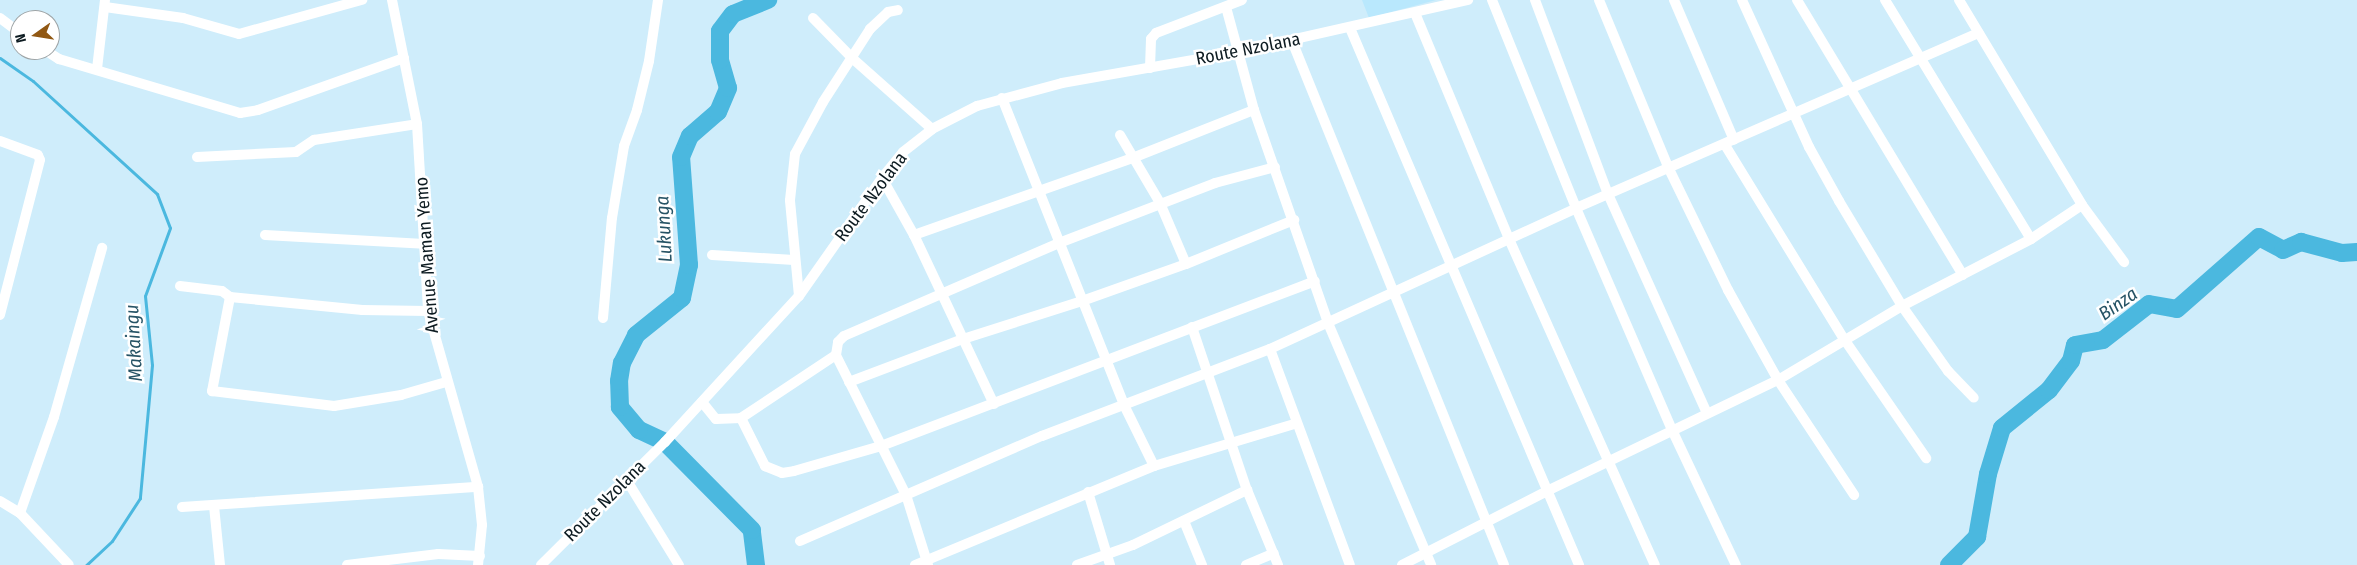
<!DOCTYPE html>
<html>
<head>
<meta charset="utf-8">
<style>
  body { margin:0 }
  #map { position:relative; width:2357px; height:565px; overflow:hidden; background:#cfedfb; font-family:"Fira Sans Condensed",sans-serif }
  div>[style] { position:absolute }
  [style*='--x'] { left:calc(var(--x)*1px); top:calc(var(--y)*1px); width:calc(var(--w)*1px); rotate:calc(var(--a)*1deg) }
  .built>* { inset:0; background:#b9e8fd }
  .stream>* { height:3px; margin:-1.5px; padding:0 1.5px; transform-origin:1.5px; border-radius:1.5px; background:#4bb8df }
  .river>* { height:18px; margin:-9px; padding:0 9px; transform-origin:9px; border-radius:9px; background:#4bb8df }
  .minor>* { height:10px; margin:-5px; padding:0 5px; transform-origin:5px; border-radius:5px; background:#fff }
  span { translate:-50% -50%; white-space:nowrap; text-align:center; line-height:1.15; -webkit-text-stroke:5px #fff; paint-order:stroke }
  .street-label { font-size:18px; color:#0d1b21 }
  .water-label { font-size:19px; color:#265365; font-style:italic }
  .north { position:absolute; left:10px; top:10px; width:50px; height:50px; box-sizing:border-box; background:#fff; border:1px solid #9ea4a6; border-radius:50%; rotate:257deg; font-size:14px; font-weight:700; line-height:20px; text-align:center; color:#0d1b21 }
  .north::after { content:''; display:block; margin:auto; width:18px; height:22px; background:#915813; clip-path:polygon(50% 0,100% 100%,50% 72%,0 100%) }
</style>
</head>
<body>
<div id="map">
  <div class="built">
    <i style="clip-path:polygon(1362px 0,1436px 0,1369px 18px)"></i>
  </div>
  <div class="stream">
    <i style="--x:0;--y:58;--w:40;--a:34.9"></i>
    <i style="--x:33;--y:81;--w:168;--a:42.3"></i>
    <i style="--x:157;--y:194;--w:36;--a:69"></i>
    <i style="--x:170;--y:228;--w:72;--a:110.2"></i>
    <i style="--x:145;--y:296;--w:69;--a:84.2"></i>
    <i style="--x:152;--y:365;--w:134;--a:95.2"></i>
    <i style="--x:140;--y:498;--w:51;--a:123.1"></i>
    <i style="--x:112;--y:541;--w:35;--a:137"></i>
  </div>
  <div class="river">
    <i style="--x:756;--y:565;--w:35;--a:-97"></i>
    <i style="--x:752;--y:530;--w:124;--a:-134.7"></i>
    <i style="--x:665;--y:442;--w:29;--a:-155"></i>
    <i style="--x:639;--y:430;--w:30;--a:-130"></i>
    <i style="--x:620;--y:407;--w:26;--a:-92"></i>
    <i style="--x:619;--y:381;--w:18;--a:-81"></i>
    <i style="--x:622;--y:363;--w:31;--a:-63"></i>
    <i style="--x:636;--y:335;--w:59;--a:-38.8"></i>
    <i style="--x:682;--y:298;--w:34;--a:-78"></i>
    <i style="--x:689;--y:265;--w:108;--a:-94.2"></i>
    <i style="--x:681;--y:157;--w:23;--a:-67"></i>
    <i style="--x:690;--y:136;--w:37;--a:-41"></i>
    <i style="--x:718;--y:112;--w:26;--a:-67"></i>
    <i style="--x:728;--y:88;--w:29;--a:-106"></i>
    <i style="--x:720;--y:60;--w:29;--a:-90"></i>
    <i style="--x:720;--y:31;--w:21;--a:-53"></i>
    <i style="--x:733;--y:14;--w:38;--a:-22"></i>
    <i style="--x:1949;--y:565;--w:40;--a:-45"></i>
    <i style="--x:1977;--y:537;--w:64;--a:-80.1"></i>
    <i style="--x:1988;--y:474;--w:48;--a:-73.1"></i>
    <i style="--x:2002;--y:428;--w:60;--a:-39"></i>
    <i style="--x:2049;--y:390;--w:36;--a:-53"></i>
    <i style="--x:2071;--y:361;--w:16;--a:-76"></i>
    <i style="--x:2075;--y:345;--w:28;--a:-10"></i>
    <i style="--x:2103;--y:340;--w:58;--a:-38"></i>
    <i style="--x:2149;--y:304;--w:28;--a:10"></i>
    <i style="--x:2177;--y:309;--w:109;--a:-41.3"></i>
    <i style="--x:2259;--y:237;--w:27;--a:28"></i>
    <i style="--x:2283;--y:250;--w:20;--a:-24"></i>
    <i style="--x:2301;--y:242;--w:42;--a:15"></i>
    <i style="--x:2342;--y:253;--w:15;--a:-4"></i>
  </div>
  <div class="minor">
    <i style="--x:392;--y:0;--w:126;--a:78.6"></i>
    <i style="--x:417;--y:124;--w:187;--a:86.6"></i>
    <i style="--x:428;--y:311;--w:183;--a:74.1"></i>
    <i style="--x:478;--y:487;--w:38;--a:84"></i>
    <i style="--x:482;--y:525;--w:40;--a:95.7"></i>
    <i style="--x:1492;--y:0;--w:224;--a:68"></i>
    <i style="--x:1576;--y:208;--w:244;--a:66.6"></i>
    <i style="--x:1673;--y:432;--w:147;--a:64.7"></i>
    <i style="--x:1535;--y:0;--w:207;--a:69.4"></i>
    <i style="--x:1608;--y:194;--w:240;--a:65.7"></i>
    <i style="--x:1599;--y:0;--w:183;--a:67.5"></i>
    <i style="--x:1669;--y:169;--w:135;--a:64"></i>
    <i style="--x:1728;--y:290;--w:103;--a:60.9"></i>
    <i style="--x:1778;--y:380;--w:138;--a:56.5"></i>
    <i style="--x:1674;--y:0;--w:152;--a:66.8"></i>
    <i style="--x:1742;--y:0;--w:162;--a:65.5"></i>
    <i style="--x:1809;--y:147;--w:62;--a:60.9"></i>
    <i style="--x:1839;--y:201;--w:122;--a:59"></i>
    <i style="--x:1902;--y:306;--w:80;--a:54.7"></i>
    <i style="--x:1948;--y:371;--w:37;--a:46"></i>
    <i style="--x:1797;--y:0;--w:321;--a:58.9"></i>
    <i style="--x:1885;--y:0;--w:280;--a:58.6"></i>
    <i style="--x:1959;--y:0;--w:239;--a:59"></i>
    <i style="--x:2082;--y:205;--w:71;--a:53.6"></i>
    <i style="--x:105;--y:7;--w:79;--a:8"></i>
    <i style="--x:183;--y:18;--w:58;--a:15.9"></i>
    <i style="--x:239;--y:34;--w:128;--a:-15.5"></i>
    <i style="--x:1226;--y:7;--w:107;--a:74.8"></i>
    <i style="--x:1254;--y:110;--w:225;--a:70.8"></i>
    <i style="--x:1328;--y:323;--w:263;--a:66.9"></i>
    <i style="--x:1415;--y:13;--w:245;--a:67.4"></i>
    <i style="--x:1509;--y:239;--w:357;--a:65.9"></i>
    <i style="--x:0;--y:18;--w:25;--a:37"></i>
    <i style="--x:813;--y:18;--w:56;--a:45.7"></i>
    <i style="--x:852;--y:58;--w:107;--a:41.6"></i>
    <i style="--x:1350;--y:28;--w:584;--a:66.9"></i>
    <i style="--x:1292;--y:41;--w:565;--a:67.97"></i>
    <i style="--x:45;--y:50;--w:17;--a:33"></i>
    <i style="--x:59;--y:59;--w:189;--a:16.6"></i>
    <i style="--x:240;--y:113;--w:18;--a:-9"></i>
    <i style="--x:258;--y:110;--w:155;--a:-19.6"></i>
    <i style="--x:1150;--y:68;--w:29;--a:-88"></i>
    <i style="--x:1151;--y:39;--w:8;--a:-50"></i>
    <i style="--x:1156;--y:33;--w:92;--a:-21"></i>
    <i style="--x:97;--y:69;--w:69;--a:-83.4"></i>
    <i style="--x:1002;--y:98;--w:330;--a:68.3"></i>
    <i style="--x:1124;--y:405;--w:68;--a:63.8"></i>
    <i style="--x:1120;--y:135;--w:79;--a:59.5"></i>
    <i style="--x:1160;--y:203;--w:66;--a:66.9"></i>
    <i style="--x:0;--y:141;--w:40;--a:20.2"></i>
    <i style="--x:38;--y:155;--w:5;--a:68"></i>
    <i style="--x:40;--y:160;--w:160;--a:104.5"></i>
    <i style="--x:1725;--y:145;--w:228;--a:58.5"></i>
    <i style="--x:1844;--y:339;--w:145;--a:55.4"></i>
    <i style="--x:197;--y:157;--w:99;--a:-2.9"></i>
    <i style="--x:296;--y:152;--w:22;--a:-34"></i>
    <i style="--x:314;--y:140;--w:104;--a:-8.8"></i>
    <i style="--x:882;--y:178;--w:65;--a:60.7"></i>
    <i style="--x:914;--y:235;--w:187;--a:64.7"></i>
    <i style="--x:265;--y:235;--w:159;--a:3.2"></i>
    <i style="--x:914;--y:235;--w:234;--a:-19.4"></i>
    <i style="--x:1135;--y:157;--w:128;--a:-21.6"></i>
    <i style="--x:712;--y:255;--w:82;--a:3.5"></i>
    <i style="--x:180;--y:286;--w:42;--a:6.8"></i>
    <i style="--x:222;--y:291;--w:10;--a:37"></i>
    <i style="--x:230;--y:297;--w:96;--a:100.8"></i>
    <i style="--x:212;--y:391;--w:123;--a:7"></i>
    <i style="--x:334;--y:406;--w:68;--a:-9.3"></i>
    <i style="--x:401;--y:395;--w:47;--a:-16.1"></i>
    <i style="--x:799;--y:296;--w:96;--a:-95.4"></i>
    <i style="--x:790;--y:200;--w:46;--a:-83.8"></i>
    <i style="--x:795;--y:154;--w:59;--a:-61.7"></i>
    <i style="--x:823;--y:102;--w:87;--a:-57.2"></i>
    <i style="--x:870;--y:29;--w:25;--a:-43"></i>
    <i style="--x:888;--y:12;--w:10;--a:-11"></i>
    <i style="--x:230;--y:297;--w:133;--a:5.6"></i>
    <i style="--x:362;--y:310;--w:66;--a:0.9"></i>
    <i style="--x:603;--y:318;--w:100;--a:-84.9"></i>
    <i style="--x:612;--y:218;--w:73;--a:-80.5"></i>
    <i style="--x:624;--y:146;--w:38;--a:-70"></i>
    <i style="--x:637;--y:110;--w:50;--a:-76.2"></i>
    <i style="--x:649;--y:61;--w:62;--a:-81.6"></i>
    <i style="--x:1192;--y:327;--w:172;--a:71.4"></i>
    <i style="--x:1247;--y:490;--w:81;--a:67.5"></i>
    <i style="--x:1270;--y:349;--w:230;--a:69.7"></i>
    <i style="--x:849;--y:382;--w:122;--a:-20.7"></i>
    <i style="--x:963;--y:339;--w:125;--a:-17.7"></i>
    <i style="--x:1082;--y:301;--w:110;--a:-19.6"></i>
    <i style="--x:1186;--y:264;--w:117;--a:-22.2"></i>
    <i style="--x:702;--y:402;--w:22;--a:51"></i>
    <i style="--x:716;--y:419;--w:25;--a:-2"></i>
    <i style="--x:741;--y:418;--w:114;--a:-33.6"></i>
    <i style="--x:741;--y:418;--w:54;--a:63.4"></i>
    <i style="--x:765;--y:466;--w:18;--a:22"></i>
    <i style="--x:782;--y:473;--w:12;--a:-9"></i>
    <i style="--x:794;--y:471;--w:91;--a:-16"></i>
    <i style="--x:881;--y:446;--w:464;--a:-20.8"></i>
    <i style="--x:626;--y:479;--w:101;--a:58.4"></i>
    <i style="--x:1088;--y:492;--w:76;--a:73.2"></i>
    <i style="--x:0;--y:501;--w:23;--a:31"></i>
    <i style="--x:20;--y:513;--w:71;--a:46.7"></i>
    <i style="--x:214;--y:506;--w:59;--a:84.2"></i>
    <i style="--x:182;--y:507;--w:297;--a:-3.9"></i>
    <i style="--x:20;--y:513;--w:102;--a:-70.5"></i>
    <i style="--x:54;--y:417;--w:176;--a:-74.1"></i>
    <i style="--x:1184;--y:521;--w:48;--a:67.8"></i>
    <i style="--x:800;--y:541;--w:264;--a:-23.5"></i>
    <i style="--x:1042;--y:436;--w:244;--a:-20.9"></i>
    <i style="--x:1270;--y:349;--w:337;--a:-24.7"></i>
    <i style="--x:1576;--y:208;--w:439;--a:-23.5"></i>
    <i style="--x:347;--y:565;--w:92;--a:-6.9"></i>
    <i style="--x:438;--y:554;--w:42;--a:2.7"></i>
    <i style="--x:541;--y:565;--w:175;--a:-44.8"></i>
    <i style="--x:665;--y:442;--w:198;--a:-47.5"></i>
    <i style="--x:799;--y:296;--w:144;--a:-54.9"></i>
    <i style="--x:882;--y:178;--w:33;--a:-51"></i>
    <i style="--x:903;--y:152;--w:37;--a:-38"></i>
    <i style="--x:932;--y:129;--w:51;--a:-27.1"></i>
    <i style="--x:977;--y:106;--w:88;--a:-15.1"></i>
    <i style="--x:1062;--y:83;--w:178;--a:-10"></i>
    <i style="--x:1237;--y:52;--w:237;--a:-12.7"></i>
    <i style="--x:915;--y:565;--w:259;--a:-22.5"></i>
    <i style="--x:1154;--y:466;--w:149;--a:-16.7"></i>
    <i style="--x:928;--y:565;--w:73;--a:-107.4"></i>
    <i style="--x:906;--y:495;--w:157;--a:-116.6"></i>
    <i style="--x:836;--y:355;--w:13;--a:-81"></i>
    <i style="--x:838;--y:342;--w:8;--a:-45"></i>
    <i style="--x:844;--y:336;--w:234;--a:-23.4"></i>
    <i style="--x:1059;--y:243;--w:167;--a:-21"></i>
    <i style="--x:1215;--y:183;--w:62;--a:-14.9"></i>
    <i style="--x:1077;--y:565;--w:59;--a:-19.7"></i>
    <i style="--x:1133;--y:545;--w:127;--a:-25.8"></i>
    <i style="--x:1246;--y:565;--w:30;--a:-23"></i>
    <i style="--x:1402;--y:565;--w:163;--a:-27"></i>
    <i style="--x:1547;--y:491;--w:256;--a:-25.7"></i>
    <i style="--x:1778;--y:380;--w:144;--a:-30.8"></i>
    <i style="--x:1902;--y:306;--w:145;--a:-27.4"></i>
    <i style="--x:2031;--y:239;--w:61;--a:-33.7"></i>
  </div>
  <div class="street-label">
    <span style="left:1248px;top:49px;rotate:-11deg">Route Nzolana</span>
    <span style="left:871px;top:197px;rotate:-53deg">Route Nzolana</span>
    <span style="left:427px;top:255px;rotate:-94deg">Avenue Maman Yemo</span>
    <span style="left:605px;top:501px;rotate:-45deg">Route Nzolana</span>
  </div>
  <div class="water-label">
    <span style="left:664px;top:229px;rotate:-93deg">Lukunga</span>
    <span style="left:2118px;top:304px;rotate:-35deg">Binza</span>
    <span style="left:134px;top:343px;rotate:-93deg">Makaingu</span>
  </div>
  <div class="north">N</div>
</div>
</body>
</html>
